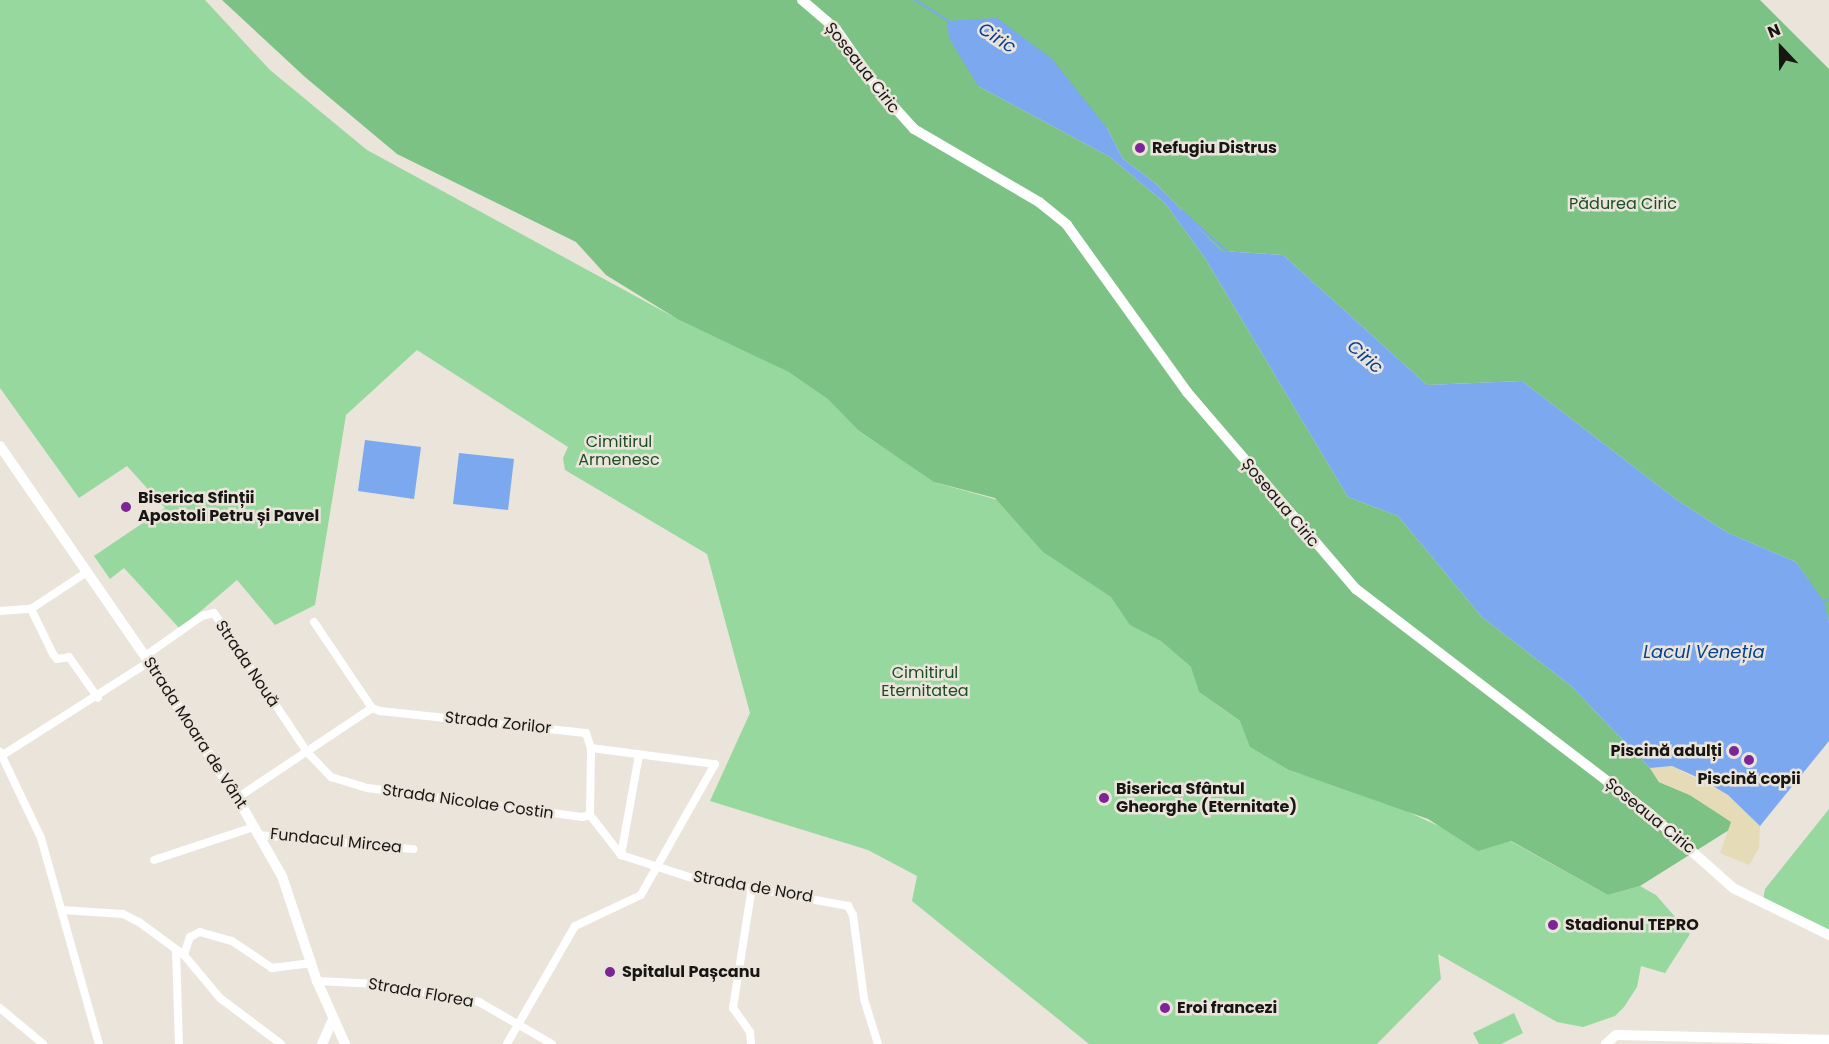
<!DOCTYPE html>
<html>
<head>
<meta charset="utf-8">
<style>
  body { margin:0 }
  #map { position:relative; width:1829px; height:1044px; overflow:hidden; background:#eae4db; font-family:Poppins,sans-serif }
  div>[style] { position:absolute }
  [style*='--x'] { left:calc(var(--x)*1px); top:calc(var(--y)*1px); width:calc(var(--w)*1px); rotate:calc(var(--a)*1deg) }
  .green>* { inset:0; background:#97d89e }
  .forest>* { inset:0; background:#7bc284 }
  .sand>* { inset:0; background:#e5dbb6 }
  .water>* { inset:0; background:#7ba8ee }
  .stream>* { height:2px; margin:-1px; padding:0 1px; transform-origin:1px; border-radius:1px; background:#7ba8ee }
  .street>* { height:8px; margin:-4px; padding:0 4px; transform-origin:4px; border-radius:4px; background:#fff }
  .secondary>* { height:10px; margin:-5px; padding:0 5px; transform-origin:5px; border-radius:5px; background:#fff }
  .dots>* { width:16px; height:16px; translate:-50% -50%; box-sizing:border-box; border:3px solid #eae4db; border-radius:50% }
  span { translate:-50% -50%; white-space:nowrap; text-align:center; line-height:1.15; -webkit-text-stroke:5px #eae4db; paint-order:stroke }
  .street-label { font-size:16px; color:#181613 }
  .poi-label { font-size:16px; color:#181613; font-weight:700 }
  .left { translate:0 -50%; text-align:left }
  .right { translate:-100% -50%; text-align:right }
  .park-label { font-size:16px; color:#1c4e25 }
  .water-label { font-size:18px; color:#064090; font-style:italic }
  .north { position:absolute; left:1751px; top:18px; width:60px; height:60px; -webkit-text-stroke:4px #eae4db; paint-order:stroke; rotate:338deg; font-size:16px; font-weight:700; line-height:24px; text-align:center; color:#181613 }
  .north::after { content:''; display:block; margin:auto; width:21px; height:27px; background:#181613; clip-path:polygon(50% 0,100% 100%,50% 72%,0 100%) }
</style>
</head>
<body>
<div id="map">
  <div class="green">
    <i style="clip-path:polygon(0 0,205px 0,270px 70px,367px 150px,683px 322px,793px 373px,831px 401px,860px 432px,937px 483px,998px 500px,1045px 553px,1113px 598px,1192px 668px,1199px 692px,1241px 722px,1252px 748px,1294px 772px,1380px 799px,1456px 834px,1510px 841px,1608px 895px,1640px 886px,1656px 895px,1690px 934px,1665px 973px,1641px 966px,1637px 987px,1624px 1007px,1615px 1016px,1583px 1027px,1557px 1022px,1438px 954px,1441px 979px,1377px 1044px,1089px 1044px,912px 901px,917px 876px,868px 850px,710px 801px,750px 713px,707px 554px,565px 470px,563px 458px,568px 447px,417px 350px,346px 415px,315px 605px,275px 625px,237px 580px,180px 629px,124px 568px,110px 579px,94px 556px,165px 508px,127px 466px,79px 498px,0 388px)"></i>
    <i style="clip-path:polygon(1829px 809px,1829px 930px,1763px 900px,1765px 889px)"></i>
    <i style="clip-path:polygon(1514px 1013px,1523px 1033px,1501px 1044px,1479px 1044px,1473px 1033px)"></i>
  </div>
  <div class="forest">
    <i style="clip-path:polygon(222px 0,1760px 0,1829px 69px,1829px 623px,1823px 602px,1796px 562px,1728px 533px,1677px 500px,1522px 381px,1427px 385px,1283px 255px,1222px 251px,1155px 183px,1123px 159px,1107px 128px,978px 86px,1110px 157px,1165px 203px,1205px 258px,1348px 497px,1398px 516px,1482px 617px,1570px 685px,1650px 768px,1659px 782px,1690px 795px,1732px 822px,1729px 830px,1640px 886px,1608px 895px,1511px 841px,1478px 851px,1428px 819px,1289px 770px,1250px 747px,1240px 721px,1199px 692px,1191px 667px,1161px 641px,1130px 625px,1111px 597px,1043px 552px,995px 498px,934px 482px,859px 431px,828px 399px,789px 372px,679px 320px,606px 275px,576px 242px,397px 154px,305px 77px)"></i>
  </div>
  <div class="sand">
    <i style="clip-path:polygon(1672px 766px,1728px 795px,1760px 826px,1759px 848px,1749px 865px,1720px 853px,1731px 822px,1690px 795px,1659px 782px,1650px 768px)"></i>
  </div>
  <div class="water">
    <i style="clip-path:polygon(997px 18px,1052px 59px,1107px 128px,1123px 159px,1155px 183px,1222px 251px,1283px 255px,1427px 385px,1522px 381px,1677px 500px,1728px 533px,1796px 562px,1824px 602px,1829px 623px,1829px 741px,1760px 826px,1728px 795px,1701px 779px,1672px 766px,1650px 768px,1570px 685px,1482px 617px,1398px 516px,1348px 497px,1205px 258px,1165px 203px,1110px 157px,978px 86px,949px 38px,947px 21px)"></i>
    <i style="clip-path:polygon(365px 440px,421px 447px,414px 499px,358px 491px)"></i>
    <i style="clip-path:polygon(459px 453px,514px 459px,508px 510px,453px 504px)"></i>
  </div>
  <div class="stream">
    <i style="--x:915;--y:0;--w:39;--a:32"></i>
    <i style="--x:1182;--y:211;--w:63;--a:41.8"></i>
    <i style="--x:1824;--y:602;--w:6;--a:-31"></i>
  </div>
  <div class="street">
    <i style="--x:31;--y:609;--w:50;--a:63.9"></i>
    <i style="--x:53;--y:654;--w:6;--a:51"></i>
    <i style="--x:57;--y:659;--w:12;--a:-9"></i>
    <i style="--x:69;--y:657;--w:50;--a:54.7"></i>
    <i style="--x:0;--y:611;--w:31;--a:-4"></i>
    <i style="--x:31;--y:609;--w:67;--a:-33.5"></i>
    <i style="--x:314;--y:622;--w:104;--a:56"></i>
    <i style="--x:372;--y:708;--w:9;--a:21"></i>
    <i style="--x:380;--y:711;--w:207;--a:6.1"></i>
    <i style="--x:586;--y:733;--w:16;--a:72"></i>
    <i style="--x:591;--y:748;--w:125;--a:7.4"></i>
    <i style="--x:715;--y:764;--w:150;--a:119.5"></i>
    <i style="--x:641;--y:895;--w:73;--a:154.8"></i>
    <i style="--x:575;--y:926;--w:136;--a:120"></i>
    <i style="--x:145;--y:656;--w:70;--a:-35.1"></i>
    <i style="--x:202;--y:616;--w:12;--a:-14"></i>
    <i style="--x:214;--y:613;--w:167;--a:56.2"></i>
    <i style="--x:307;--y:752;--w:35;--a:46"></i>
    <i style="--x:331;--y:777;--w:39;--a:17"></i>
    <i style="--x:368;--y:788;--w:216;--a:7.7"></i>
    <i style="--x:582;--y:817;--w:8;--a:-14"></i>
    <i style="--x:590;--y:815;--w:51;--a:52.2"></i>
    <i style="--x:0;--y:752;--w:95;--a:64.5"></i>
    <i style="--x:41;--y:838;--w:214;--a:74.3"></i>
    <i style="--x:1;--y:756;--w:175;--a:-32.4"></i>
    <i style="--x:237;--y:798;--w:162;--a:-33.7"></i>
    <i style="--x:590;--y:815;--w:67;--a:-89.1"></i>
    <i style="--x:258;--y:835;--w:156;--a:5.2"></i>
    <i style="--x:621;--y:855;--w:71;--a:17.9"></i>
    <i style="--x:689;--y:877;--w:162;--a:10.3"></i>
    <i style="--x:848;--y:906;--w:10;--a:61"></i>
    <i style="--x:853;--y:915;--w:85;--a:82.5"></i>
    <i style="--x:864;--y:999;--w:47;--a:72.7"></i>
    <i style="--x:621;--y:855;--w:102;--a:-79.8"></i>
    <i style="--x:154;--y:860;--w:105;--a:-18.3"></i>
    <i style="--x:62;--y:910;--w:61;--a:3.8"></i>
    <i style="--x:123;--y:914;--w:18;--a:27"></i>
    <i style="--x:139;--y:922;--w:56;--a:36.3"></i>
    <i style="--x:184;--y:955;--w:56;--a:50.1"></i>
    <i style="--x:220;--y:998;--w:76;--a:37"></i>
    <i style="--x:176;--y:950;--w:94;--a:88.2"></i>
    <i style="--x:184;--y:955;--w:19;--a:-72"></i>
    <i style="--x:190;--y:937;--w:11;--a:-27"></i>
    <i style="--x:200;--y:932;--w:33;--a:16"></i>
    <i style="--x:232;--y:941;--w:48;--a:34"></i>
    <i style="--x:272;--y:968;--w:40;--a:-7.1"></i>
    <i style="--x:317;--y:981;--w:61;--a:2.8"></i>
    <i style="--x:378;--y:984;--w:103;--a:10.1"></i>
    <i style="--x:479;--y:1002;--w:84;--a:29.9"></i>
    <i style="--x:0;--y:1008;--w:56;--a:39.9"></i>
    <i style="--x:751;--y:1044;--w:12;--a:-95"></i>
    <i style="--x:750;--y:1032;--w:29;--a:-125"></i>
    <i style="--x:733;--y:1008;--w:122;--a:-81.1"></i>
  </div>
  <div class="secondary">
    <i style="--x:802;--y:0;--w:45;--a:40.5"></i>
    <i style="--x:836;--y:29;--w:73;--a:55"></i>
    <i style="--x:878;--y:89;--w:54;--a:48"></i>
    <i style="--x:914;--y:129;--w:145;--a:30.3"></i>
    <i style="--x:1039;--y:202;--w:36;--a:39"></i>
    <i style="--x:1067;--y:225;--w:206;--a:54.3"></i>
    <i style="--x:1187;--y:392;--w:260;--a:49.4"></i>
    <i style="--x:1356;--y:589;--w:370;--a:37.4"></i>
    <i style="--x:1650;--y:814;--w:111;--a:41.7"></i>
    <i style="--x:1733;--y:888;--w:107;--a:26.1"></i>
    <i style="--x:0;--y:446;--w:262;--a:55.4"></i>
    <i style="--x:149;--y:662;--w:171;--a:57.1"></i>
    <i style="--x:242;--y:806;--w:81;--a:60.3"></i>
    <i style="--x:282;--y:876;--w:111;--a:71.6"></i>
    <i style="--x:317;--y:981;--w:69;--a:66"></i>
    <i style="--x:322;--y:1044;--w:27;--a:-66"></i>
    <i style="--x:1606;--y:1044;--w:13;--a:-42"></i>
    <i style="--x:1616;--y:1035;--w:213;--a:1.3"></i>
  </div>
  <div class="dots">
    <i style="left:1140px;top:148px;background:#7c2695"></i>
    <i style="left:126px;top:507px;background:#7c2695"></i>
    <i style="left:1734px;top:751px;background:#7c2695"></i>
    <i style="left:1749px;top:760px;background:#7c2695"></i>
    <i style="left:1104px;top:798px;background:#7c2695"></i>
    <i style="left:1553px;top:925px;background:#7c2695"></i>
    <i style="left:610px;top:972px;background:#7c2695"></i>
    <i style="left:1165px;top:1008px;background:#7c2695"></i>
  </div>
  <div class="street-label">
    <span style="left:862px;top:68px;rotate:52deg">Șoseaua Ciric</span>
    <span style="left:1280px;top:503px;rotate:50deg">Șoseaua Ciric</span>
    <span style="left:247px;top:664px;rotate:56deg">Strada Nouă</span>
    <span style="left:498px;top:723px;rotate:6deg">Strada Zorilor</span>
    <span style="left:195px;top:733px;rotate:57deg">Strada Moara de Vânt</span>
    <span style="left:468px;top:802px;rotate:8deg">Strada Nicolae Costin</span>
    <span style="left:1650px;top:816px;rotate:39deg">Șoseaua Ciric</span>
    <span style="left:336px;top:841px;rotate:6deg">Fundacul Mircea</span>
    <span style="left:753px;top:887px;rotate:10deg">Strada de Nord</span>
    <span style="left:421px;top:993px;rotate:10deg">Strada Florea</span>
  </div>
  <div class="poi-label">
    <span class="left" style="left:1152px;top:148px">Refugiu Distrus</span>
    <span class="left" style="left:138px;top:507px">Biserica Sfinții<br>Apostoli Petru și Pavel</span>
    <span class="right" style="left:1722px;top:751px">Piscină adulți</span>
    <span style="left:1749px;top:779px">Piscină copii</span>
    <span class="left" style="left:1116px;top:798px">Biserica Sfântul<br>Gheorghe (Eternitate)</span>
    <span class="left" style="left:1565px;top:925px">Stadionul TEPRO</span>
    <span class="left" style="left:622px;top:972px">Spitalul Pașcanu</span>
    <span class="left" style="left:1177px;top:1008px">Eroi francezi</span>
  </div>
  <div class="park-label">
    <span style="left:1623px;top:204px">Pădurea Ciric</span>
    <span style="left:619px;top:451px">Cimitirul<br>Armenesc</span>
    <span style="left:925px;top:682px">Cimitirul<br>Eternitatea</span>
  </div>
  <div class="water-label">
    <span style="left:997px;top:38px;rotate:33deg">Ciric</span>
    <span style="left:1365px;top:357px;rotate:41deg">Ciric</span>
    <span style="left:1704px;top:652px">Lacul Veneția</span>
  </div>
  <div class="north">N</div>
</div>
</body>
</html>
